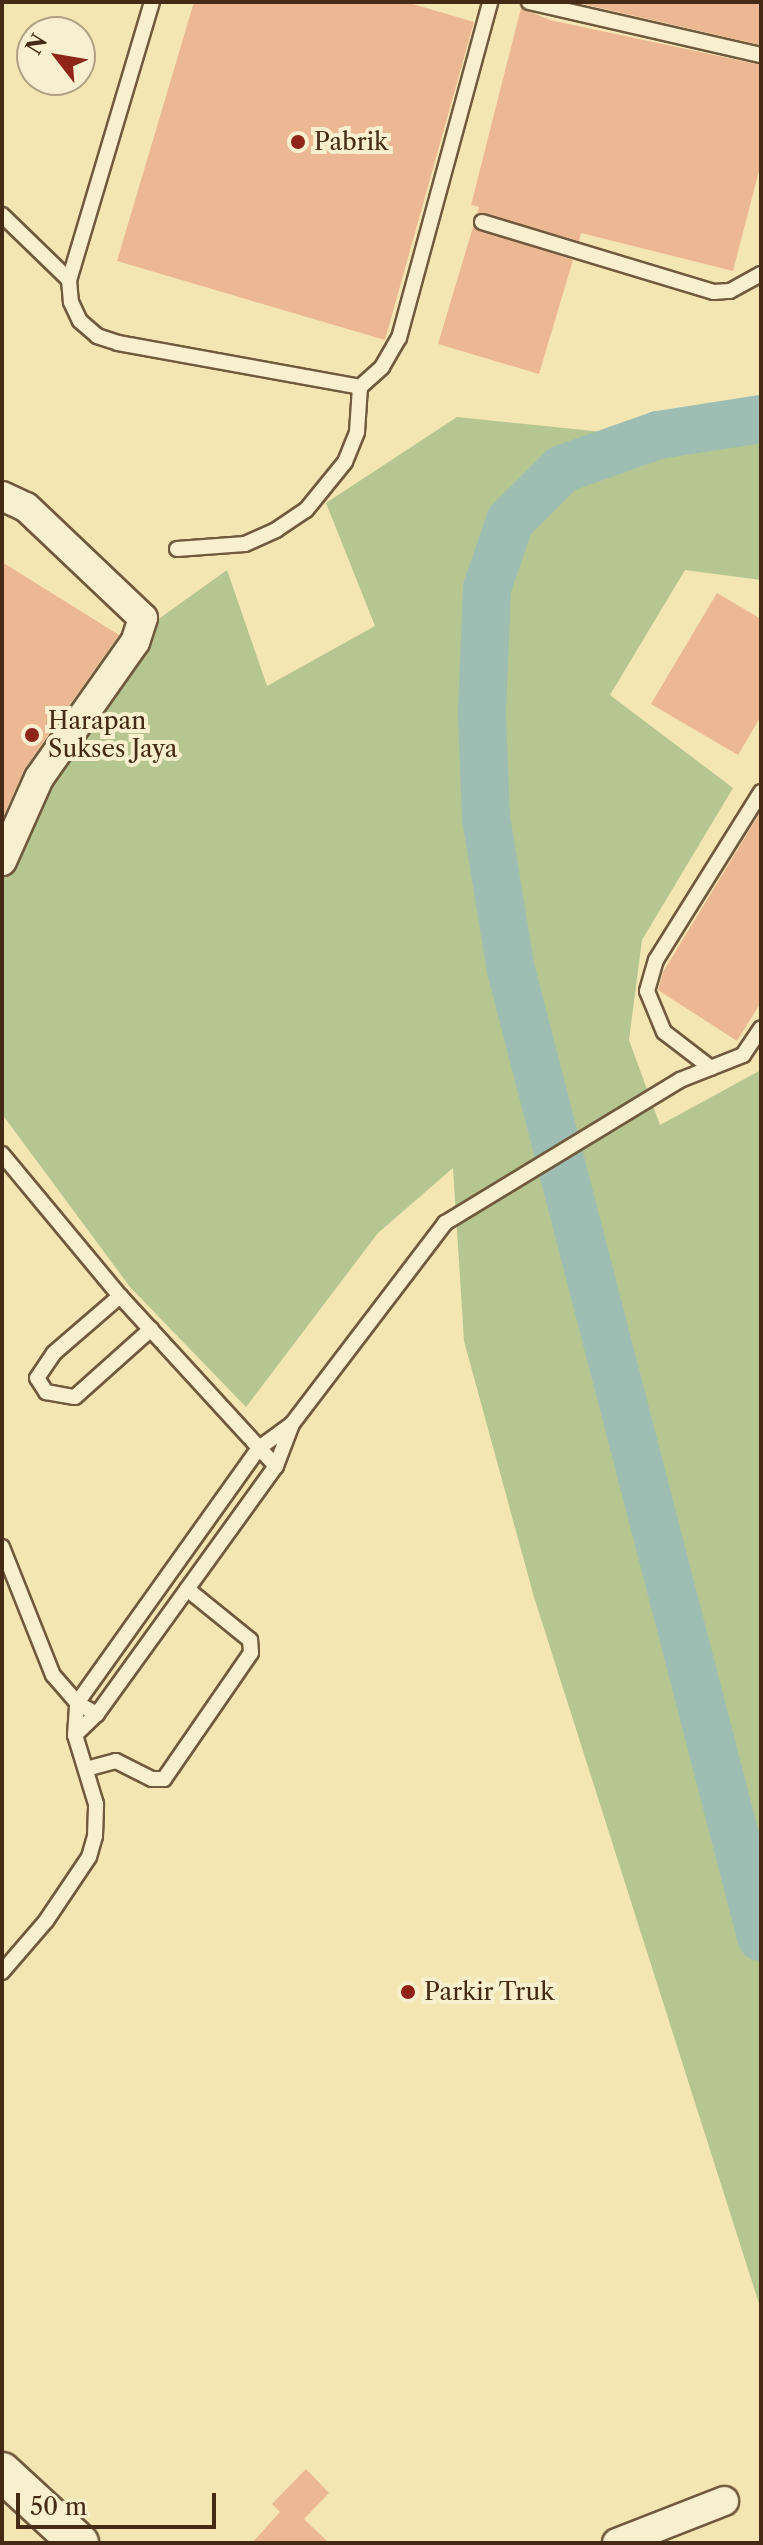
<!DOCTYPE html>
<html>
<head>
<meta charset="utf-8">
<style>
  body { margin:0 }
  #map { position:relative; width:763px; height:2545px; overflow:hidden; background:#f3e6b2; font-family:"Libre Caslon Text",serif }
  div>[style] { position:absolute }
  [style*='--x'] { left:calc(var(--x)*1px); top:calc(var(--y)*1px); width:calc(var(--w)*1px); rotate:calc(var(--a)*1deg) }
  .green>* { inset:0; background:#b5c690 }
  .river>* { height:48px; margin:-24px; padding:0 24px; transform-origin:24px; border-radius:24px; background:#9ebeb4 }
  .building>* { inset:0; background:#ecb894 }
  .roads { filter:drop-shadow(2px 0 #70593d) drop-shadow(-2px 0 #70593d) drop-shadow(0 2px #70593d) drop-shadow(0 -2px #70593d) }
  .lane>* { height:14px; margin:-7px; padding:0 7px; transform-origin:7px; border-radius:7px; background:#f7efcd }
  .street>* { height:28px; margin:-14px; padding:0 14px; transform-origin:14px; border-radius:14px; background:#f7efcd }
  .secondary>* { height:38px; margin:-19px; padding:0 19px; transform-origin:19px; border-radius:19px; background:#f7efcd }
  .dots>* { width:22px; height:22px; translate:-50% -50%; box-sizing:border-box; border:4px solid #f7efcd; border-radius:50% }
  span { translate:-50% -50%; white-space:nowrap; text-align:center; line-height:1.15; -webkit-text-stroke:8px #f7efcd; paint-order:stroke }
  .poi-label { font-size:24px; color:#452a16 }
  .left { translate:0 -50%; text-align:left }
  .frame { position:absolute; inset:0; border:4px solid #452a16; pointer-events:none }
  .north { position:absolute; left:16px; top:16px; width:80px; height:80px; box-sizing:border-box; background:#f7efcd; border:2px solid #b0a084; border-radius:50%; rotate:301deg; font-size:22px; font-weight:700; line-height:32px; text-align:center; color:#452a16 }
  .north::after { content:''; display:block; margin:auto; width:28px; height:36px; background:#8f2418; clip-path:polygon(50% 0,100% 100%,50% 72%,0 100%) }
  .scale { position:absolute; left:16px; top:2493px; width:200px; height:36px; box-sizing:border-box; border:4px solid #452a16; border-top:0; padding-left:10px; font-size:24px; line-height:28px; white-space:nowrap; color:#452a16; -webkit-text-stroke:6px #f7efcd; paint-order:stroke }
</style>
</head>
<body>
<div id="map">
  <div class="green">
    <i style="clip-path:polygon(evenodd,457px 417px,652px 437px,761px 420px,761px 580px,685px 570px,610px 695px,733px 788px,642px 940px,629px 1040px,660px 1125px,761px 1070px,761px 2310px,534px 1597px,464px 1341px,453px 1168px,378px 1233px,246px 1407px,130px 1287px,2px 1114px,2px 838px,111px 653px,227px 570px,267px 686px,375px 626px,326px 503px,457px 417px,594px 1277px,628px 1400px,691px 1671px,676px 1615px,594px 1277px)"></i>
  </div>
  <div class="river">
    <i style="--x:761;--y:419;--w:104;--a:171.2"></i>
    <i style="--x:658;--y:435;--w:102;--a:160.5"></i>
    <i style="--x:562;--y:469;--w:74;--a:135"></i>
    <i style="--x:510;--y:521;--w:71;--a:108.9"></i>
    <i style="--x:487;--y:588;--w:127;--a:92.3"></i>
    <i style="--x:482;--y:715;--w:103;--a:87.8"></i>
    <i style="--x:486;--y:818;--w:154;--a:80.7"></i>
    <i style="--x:511;--y:970;--w:999;--a:75.5"></i>
  </div>
  <div class="building">
    <i style="clip-path:polygon(194px 2px,406px 2px,474px 22px,385px 340px,117px 261px)"></i>
    <i style="clip-path:polygon(574px 2px,761px 2px,761px 45px)"></i>
    <i style="clip-path:polygon(521px 8px,550px 20px,761px 65px,761px 163px,733px 271px,581px 233px,579px 241px,478px 213px,479px 207px,471px 205px)"></i>
    <i style="clip-path:polygon(473px 227px,573px 260px,539px 374px,438px 344px)"></i>
    <i style="clip-path:polygon(2px 562px,119px 635px,25px 768px,2px 819px)"></i>
    <i style="clip-path:polygon(717px 593px,761px 619px,761px 716px,738px 755px,651px 704px)"></i>
    <i style="clip-path:polygon(761px 811px,761px 1002px,737px 1041px,658px 990px,663px 972px)"></i>
    <i style="clip-path:polygon(306px 2469px,329px 2493px,304px 2519px,329px 2543px,252px 2543px,280px 2512px,272px 2504px)"></i>
  </div>
  <div class="roads">
    <div class="lane">
      <i style="--x:152;--y:2;--w:290;--a:106.6"></i>
      <i style="--x:69;--y:280;--w:22;--a:85"></i>
      <i style="--x:71;--y:302;--w:21;--a:65"></i>
      <i style="--x:80;--y:321;--w:23;--a:41"></i>
      <i style="--x:97;--y:336;--w:22;--a:18"></i>
      <i style="--x:118;--y:343;--w:246;--a:10.3"></i>
      <i style="--x:529;--y:2;--w:238;--a:12.9"></i>
      <i style="--x:2;--y:215;--w:93;--a:44.1"></i>
      <i style="--x:482;--y:222;--w:242;--a:16.8"></i>
      <i style="--x:714;--y:292;--w:16;--a:-4"></i>
      <i style="--x:730;--y:291;--w:35;--a:-29"></i>
      <i style="--x:177;--y:549;--w:68;--a:-4.2"></i>
      <i style="--x:245;--y:544;--w:34;--a:-24"></i>
      <i style="--x:276;--y:530;--w:36;--a:-34"></i>
      <i style="--x:306;--y:510;--w:62;--a:-50.9"></i>
      <i style="--x:345;--y:462;--w:32;--a:-68"></i>
      <i style="--x:357;--y:432;--w:45;--a:-86.2"></i>
      <i style="--x:360;--y:387;--w:30;--a:-42"></i>
      <i style="--x:382;--y:367;--w:34;--a:-60"></i>
      <i style="--x:399;--y:338;--w:348;--a:-74.8"></i>
      <i style="--x:711;--y:1068;--w:59;--a:-142.5"></i>
      <i style="--x:664;--y:1032;--w:44;--a:-112.5"></i>
      <i style="--x:647;--y:991;--w:32;--a:-74"></i>
      <i style="--x:656;--y:960;--w:198;--a:-58"></i>
      <i style="--x:2;--y:1154;--w:185;--a:50.3"></i>
      <i style="--x:120;--y:1296;--w:231;--a:47.5"></i>
      <i style="--x:120;--y:1296;--w:87;--a:139.2"></i>
      <i style="--x:54;--y:1353;--w:30;--a:124"></i>
      <i style="--x:37;--y:1378;--w:17;--a:57"></i>
      <i style="--x:46;--y:1392;--w:29;--a:10"></i>
      <i style="--x:75;--y:1397;--w:102;--a:-41.8"></i>
      <i style="--x:2;--y:1547;--w:138;--a:68.3"></i>
      <i style="--x:53;--y:1675;--w:37;--a:49"></i>
      <i style="--x:77;--y:1703;--w:23;--a:29"></i>
      <i style="--x:75;--y:1735;--w:30;--a:-44"></i>
      <i style="--x:97;--y:1714;--w:306;--a:-54.2"></i>
      <i style="--x:276;--y:1466;--w:45;--a:-69.1"></i>
      <i style="--x:292;--y:1424;--w:253;--a:-52.7"></i>
      <i style="--x:445;--y:1223;--w:275;--a:-31.3"></i>
      <i style="--x:680;--y:1080;--w:68;--a:-21.6"></i>
      <i style="--x:743;--y:1055;--w:32;--a:-56"></i>
      <i style="--x:86;--y:1769;--w:31;--a:-15"></i>
      <i style="--x:116;--y:1761;--w:40;--a:26.6"></i>
      <i style="--x:152;--y:1779;--w:12;--a:0"></i>
      <i style="--x:164;--y:1779;--w:153;--a:-55.4"></i>
      <i style="--x:251;--y:1653;--w:13;--a:-94"></i>
      <i style="--x:250;--y:1640;--w:81;--a:-141"></i>
      <i style="--x:2;--y:1972;--w:67;--a:-49.2"></i>
      <i style="--x:46;--y:1921;--w:77;--a:-56.1"></i>
      <i style="--x:89;--y:1857;--w:22;--a:-74"></i>
      <i style="--x:95;--y:1836;--w:32;--a:-88"></i>
      <i style="--x:96;--y:1804;--w:72;--a:-106.9"></i>
      <i style="--x:75;--y:1735;--w:32;--a:-86"></i>
      <i style="--x:77;--y:1703;--w:313;--a:-54.5"></i>
      <i style="--x:259;--y:1448;--w:39;--a:-36"></i>
    </div>
    <div class="street">
      <i style="--x:2;--y:496;--w:26;--a:25"></i>
      <i style="--x:26;--y:507;--w:161;--a:43.5"></i>
      <i style="--x:143;--y:618;--w:25;--a:108"></i>
      <i style="--x:135;--y:642;--w:166;--a:125.2"></i>
      <i style="--x:39;--y:778;--w:91;--a:114"></i>
      <i style="--x:617;--y:2543;--w:115;--a:-21.4"></i>
    </div>
    <div class="secondary">
      <i style="--x:2;--y:2472;--w:105;--a:42.7"></i>
    </div>
  </div>
  <div class="dots">
    <i style="left:298px;top:142px;background:#8f2418"></i>
    <i style="left:32px;top:735px;background:#8f2418"></i>
    <i style="left:408px;top:1992px;background:#8f2418"></i>
  </div>
  <div class="poi-label">
    <span class="left" style="left:314px;top:142px">Pabrik</span>
    <span class="left" style="left:48px;top:735px">Harapan<br>Sukses Jaya</span>
    <span class="left" style="left:424px;top:1992px">Parkir Truk</span>
  </div>
  <div class="frame"></div>
  <div class="north">N</div>
  <div class="scale">50 m</div>
</div>
</body>
</html>
